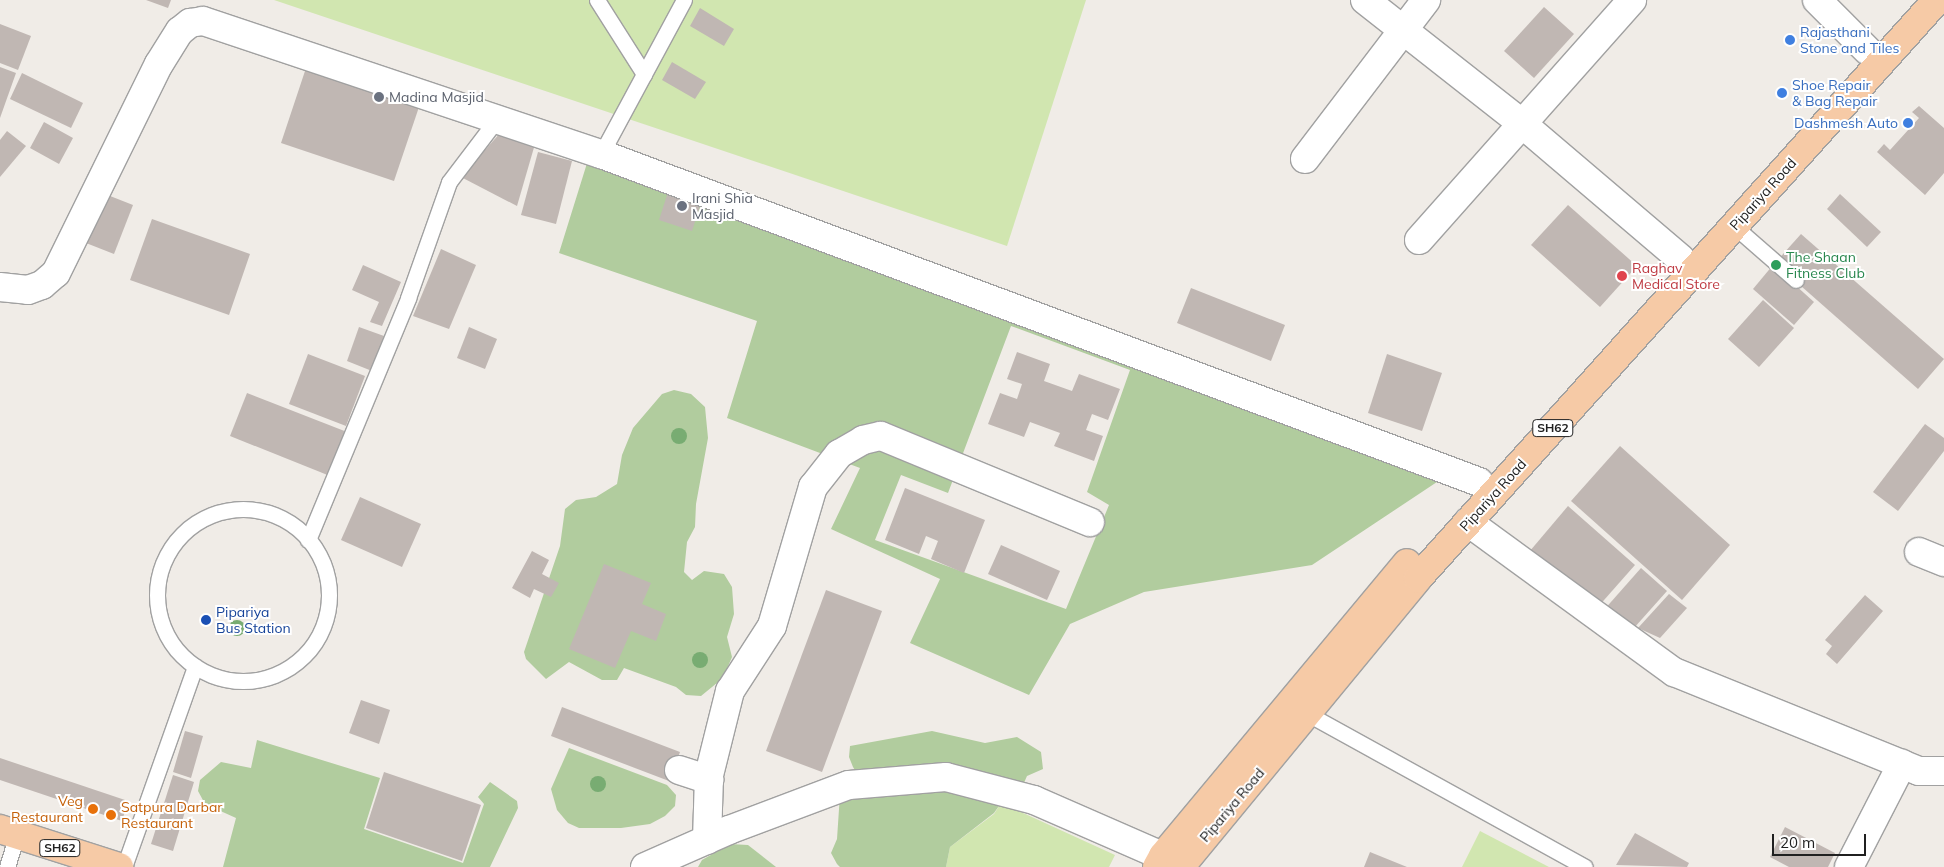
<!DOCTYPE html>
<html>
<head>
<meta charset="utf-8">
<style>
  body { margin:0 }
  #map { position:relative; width:1944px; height:867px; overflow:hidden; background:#f0ece7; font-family:Mulish,sans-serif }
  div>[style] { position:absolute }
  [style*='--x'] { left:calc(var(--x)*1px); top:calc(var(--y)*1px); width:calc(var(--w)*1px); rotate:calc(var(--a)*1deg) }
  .grass>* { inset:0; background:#d1e6b0 }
  .forest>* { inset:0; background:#b1cc9e }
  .building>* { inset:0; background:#c0b7b3 }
  .roads { filter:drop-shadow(1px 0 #a1a1a1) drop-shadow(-1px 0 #a1a1a1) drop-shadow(0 1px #a1a1a1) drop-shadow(0 -1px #a1a1a1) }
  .lane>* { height:15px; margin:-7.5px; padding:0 7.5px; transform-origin:7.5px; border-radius:7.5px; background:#fff }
  .lane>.ring { margin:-7.5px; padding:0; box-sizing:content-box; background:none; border:15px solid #fff; border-radius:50% }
  .street>* { height:28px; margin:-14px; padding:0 14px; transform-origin:14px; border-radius:14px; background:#fff }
  .primary>* { height:28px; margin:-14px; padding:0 14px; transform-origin:14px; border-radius:14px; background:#f6caa6 }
  .trees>* { width:16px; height:16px; margin:-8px; border-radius:50%; background:#78ac72 }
  .dots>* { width:14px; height:14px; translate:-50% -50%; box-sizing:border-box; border:2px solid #fff; border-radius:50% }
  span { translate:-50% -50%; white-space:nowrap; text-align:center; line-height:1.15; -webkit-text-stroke:4px #fff; paint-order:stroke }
  .shield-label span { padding:1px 4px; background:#fff; border:1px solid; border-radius:4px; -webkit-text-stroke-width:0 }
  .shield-label { font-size:12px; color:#202020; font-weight:700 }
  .shop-label { font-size:14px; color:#366cbe }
  .left { translate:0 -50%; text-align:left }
  .right { translate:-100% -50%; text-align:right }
  .worship-label { font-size:14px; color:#5b616d }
  .street-label { font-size:14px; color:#202020 }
  .leisure-label { font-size:14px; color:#27864d }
  .health-label { font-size:14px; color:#be3a42 }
  .transit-label { font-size:14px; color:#164399 }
  .food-label { font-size:14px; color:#c56008 }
  .scale { position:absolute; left:1772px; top:834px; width:94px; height:22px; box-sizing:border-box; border:2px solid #202020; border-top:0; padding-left:6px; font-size:15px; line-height:18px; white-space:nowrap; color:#202020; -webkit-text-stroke:4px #fff; paint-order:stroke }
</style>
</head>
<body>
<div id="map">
  <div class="grass">
    <i style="clip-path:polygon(274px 0,1086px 0,1007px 246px)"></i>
    <i style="clip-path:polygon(1001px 803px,1115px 855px,1109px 867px,946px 867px,950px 847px,994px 814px)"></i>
    <i style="clip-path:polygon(1480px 831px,1549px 867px,1462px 867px)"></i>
  </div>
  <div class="forest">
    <i style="clip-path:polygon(evenodd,588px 160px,1443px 478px,1312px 565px,1144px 592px,1070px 624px,1029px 695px,910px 643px,940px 579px,831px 529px,860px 468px,727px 418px,757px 321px,559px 253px,588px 160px,1011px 326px,1130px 370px,1087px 492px,1109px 505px,1066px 609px,875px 540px,901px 475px,948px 493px,1011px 326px)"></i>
    <i style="clip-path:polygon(674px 390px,691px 394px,705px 407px,708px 438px,696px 504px,695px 527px,687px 542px,684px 572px,692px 580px,704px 571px,724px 574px,732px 587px,734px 614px,727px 637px,732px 657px,723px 678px,701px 696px,686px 695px,676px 687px,624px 668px,617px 680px,602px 680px,569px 662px,546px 679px,526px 659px,524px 652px,560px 546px,565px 509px,576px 500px,596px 497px,617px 484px,622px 455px,633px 428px,662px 394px)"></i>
    <i style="clip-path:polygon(932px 731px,985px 743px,1017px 737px,1041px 752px,1043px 769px,1027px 776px,1020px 792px,860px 778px,853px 767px,849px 757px,850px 746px)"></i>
    <i style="clip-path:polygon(257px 740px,380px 778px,364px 829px,463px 863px,484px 804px,478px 797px,490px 782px,517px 801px,518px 808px,490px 867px,223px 867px,236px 818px,205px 804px,198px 791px,200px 780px,221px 762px,251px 768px)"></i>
    <i style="clip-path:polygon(569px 748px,667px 785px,676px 795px,675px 806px,665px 816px,650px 824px,621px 828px,579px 828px,568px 823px,557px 810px,551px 789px)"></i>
    <i style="clip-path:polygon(931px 786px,1001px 803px,994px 813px,950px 847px,946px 867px,840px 867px,837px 864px,831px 853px,837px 839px,840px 794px)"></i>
    <i style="clip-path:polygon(730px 844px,748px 845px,776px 867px,698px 867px,702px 860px)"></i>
  </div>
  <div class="building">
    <i style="clip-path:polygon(146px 0,171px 0,168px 8px)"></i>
    <i style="clip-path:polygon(1544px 7px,1574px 34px,1534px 78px,1504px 51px)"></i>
    <i style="clip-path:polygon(700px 8px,734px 29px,724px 46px,690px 26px)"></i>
    <i style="clip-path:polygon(0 24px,31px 36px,18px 70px,0 63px)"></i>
    <i style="clip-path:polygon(672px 62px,706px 82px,695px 99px,662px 80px)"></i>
    <i style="clip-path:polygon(0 67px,16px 73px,0 118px)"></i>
    <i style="clip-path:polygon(306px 68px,419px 107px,394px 181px,281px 143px)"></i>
    <i style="clip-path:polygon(22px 73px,83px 103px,71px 128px,10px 99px)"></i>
    <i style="clip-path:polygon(1919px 106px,1944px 128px,1944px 173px,1925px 195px,1877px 152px,1884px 144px,1890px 150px,1919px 118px,1912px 112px)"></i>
    <i style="clip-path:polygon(44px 122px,73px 138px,59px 164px,30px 148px)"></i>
    <i style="clip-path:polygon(7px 131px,26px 146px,0 177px,0 140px)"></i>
    <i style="clip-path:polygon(501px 132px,535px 144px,517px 206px,461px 177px)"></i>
    <i style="clip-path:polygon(538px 152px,572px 161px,556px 224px,521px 215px)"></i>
    <i style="clip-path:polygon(669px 189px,702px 200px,692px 231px,659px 220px)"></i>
    <i style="clip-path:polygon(105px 194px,133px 205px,114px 254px,86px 243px)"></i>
    <i style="clip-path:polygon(1840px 194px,1881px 232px,1867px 247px,1827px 209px)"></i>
    <i style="clip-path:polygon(1568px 205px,1637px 266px,1600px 307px,1531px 245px)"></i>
    <i style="clip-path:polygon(152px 219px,250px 254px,229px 315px,130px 280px)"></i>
    <i style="clip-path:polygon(1801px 234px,1944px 359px,1918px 389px,1775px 263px)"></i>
    <i style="clip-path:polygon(441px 249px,476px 265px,449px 329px,413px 316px)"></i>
    <i style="clip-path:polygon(363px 265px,401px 282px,382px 326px,370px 322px,379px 302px,352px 290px)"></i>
    <i style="clip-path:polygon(1773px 265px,1814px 302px,1794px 325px,1753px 289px)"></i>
    <i style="clip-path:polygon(1191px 288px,1285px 325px,1271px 361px,1177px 323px)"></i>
    <i style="clip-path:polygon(1763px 300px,1794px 328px,1759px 367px,1728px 339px)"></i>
    <i style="clip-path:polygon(359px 327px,384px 336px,372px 371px,347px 361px)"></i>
    <i style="clip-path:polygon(469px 327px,497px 339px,485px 369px,457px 358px)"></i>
    <i style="clip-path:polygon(1017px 352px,1050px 364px,1044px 381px,1072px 391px,1079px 374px,1120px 389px,1108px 420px,1092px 414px,1086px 430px,1103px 436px,1094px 461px,1054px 446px,1060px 433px,1030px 422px,1024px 437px,988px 424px,1000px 393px,1017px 399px,1022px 384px,1007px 379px)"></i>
    <i style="clip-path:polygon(308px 354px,365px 376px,346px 426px,289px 404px)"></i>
    <i style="clip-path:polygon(1387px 354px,1442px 373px,1422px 431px,1368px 413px)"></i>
    <i style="clip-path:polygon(247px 393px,347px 432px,330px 476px,230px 436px)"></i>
    <i style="clip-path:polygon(1925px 424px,1944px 438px,1944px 451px,1898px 511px,1873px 492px)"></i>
    <i style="clip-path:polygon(1620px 446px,1730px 545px,1682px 600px,1571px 501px)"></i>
    <i style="clip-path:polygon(905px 488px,985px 520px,964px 573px,931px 559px,938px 541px,926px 536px,919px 554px,885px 540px)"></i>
    <i style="clip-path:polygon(360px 497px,421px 524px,402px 567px,341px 540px)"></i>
    <i style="clip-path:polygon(1568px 506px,1635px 565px,1597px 608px,1524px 558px)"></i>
    <i style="clip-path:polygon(1001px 545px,1060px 571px,1047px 600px,988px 574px)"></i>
    <i style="clip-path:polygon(532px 551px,549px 560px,542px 574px,559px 583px,551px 597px,534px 589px,530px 598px,512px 588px)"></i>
    <i style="clip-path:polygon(604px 564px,651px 583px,642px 604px,666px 614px,656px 641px,631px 631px,615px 668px,569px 649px)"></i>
    <i style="clip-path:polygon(1641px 568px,1667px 591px,1634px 628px,1603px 611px)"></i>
    <i style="clip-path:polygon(826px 590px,882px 611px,822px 772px,766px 751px)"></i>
    <i style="clip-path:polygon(1669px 594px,1687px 608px,1660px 638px,1638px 628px)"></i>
    <i style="clip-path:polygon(1865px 595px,1883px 611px,1837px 664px,1826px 654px,1832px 646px,1825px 640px)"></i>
    <i style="clip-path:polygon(361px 700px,390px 710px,379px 744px,349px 733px)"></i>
    <i style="clip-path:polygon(562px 707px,680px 752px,669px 781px,551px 736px)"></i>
    <i style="clip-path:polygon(185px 731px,203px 736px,191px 778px,173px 772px)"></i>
    <i style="clip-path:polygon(0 758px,128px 801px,122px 821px,0 780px)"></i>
    <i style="clip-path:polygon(384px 772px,481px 805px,462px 861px,366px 828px)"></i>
    <i style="clip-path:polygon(173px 775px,194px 782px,173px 851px,151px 844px)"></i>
    <i style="clip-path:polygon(1785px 827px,1835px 853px,1828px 867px,1789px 867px,1770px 857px)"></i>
    <i style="clip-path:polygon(1635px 833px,1689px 863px,1687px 867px,1616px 865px)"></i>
    <i style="clip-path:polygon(1370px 852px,1407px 867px,1364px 867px)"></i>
  </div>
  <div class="roads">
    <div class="lane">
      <i style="--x:597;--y:0;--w:88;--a:57.6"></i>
      <i style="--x:601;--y:154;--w:175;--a:-61.7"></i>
      <i style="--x:1734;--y:226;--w:82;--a:41.1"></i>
      <i class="ring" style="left:157px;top:509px;width:157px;height:157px"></i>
      <i style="--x:308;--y:540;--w:262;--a:-67.5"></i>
      <i style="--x:408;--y:298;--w:123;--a:-70.5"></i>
      <i style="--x:449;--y:182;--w:79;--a:-52.7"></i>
      <i style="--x:1308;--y:714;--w:316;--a:28.9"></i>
      <i style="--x:7;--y:867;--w:34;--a:-73"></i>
      <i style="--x:124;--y:867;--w:213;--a:-70.5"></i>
    </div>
    <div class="street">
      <i style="--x:1365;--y:0;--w:197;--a:38.2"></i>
      <i style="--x:1520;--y:122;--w:211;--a:40.4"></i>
      <i style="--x:1817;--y:0;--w:71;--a:45"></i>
      <i style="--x:1305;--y:159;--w:200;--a:-52.7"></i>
      <i style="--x:1419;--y:240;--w:321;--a:-48.4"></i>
      <i style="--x:0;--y:287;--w:28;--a:6"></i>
      <i style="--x:28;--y:290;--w:15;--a:-20"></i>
      <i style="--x:42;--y:285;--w:18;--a:-41"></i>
      <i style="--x:56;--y:273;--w:233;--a:-63.8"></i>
      <i style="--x:159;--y:64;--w:39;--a:-58"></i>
      <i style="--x:180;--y:31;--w:13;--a:-39"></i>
      <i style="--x:190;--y:23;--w:13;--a:-9"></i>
      <i style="--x:203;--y:21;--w:420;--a:18.5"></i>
      <i style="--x:601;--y:154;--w:937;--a:20.48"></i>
      <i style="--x:1468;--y:522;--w:255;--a:36.1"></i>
      <i style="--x:1674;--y:672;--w:264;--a:22"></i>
      <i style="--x:1919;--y:771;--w:25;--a:0"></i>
      <i style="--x:1919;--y:552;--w:27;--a:22"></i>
      <i style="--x:679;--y:770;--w:32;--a:18"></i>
      <i style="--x:707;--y:840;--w:65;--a:-88.2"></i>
      <i style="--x:709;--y:775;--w:87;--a:-76"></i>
      <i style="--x:730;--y:691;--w:77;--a:-57.1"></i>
      <i style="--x:772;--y:626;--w:145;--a:-73.6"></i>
      <i style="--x:813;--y:487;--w:42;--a:-51.8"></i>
      <i style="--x:839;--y:454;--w:28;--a:-30"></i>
      <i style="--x:863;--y:440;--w:18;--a:-13"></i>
      <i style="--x:881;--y:436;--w:226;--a:22.4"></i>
      <i style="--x:645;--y:867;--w:92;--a:-23.8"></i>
      <i style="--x:729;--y:830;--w:128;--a:-20.6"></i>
      <i style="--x:849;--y:785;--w:97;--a:-4.7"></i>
      <i style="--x:946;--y:777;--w:91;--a:14.6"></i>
      <i style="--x:1034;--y:800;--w:163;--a:23.6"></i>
      <i style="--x:1849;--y:867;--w:116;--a:-62.8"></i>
    </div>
    <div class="primary">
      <i style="--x:0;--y:829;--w:125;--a:17.7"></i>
      <i style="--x:1157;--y:867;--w:13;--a:-61"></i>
      <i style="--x:1163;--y:856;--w:381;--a:-50.2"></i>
      <i style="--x:1180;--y:867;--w:374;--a:-50.5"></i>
      <i style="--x:1418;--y:578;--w:777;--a:-48.08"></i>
    </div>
  </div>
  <div class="trees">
    <i style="left:679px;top:436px"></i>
    <i style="left:237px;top:628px"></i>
    <i style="left:700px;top:660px"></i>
    <i style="left:598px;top:784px"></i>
  </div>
  <div class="dots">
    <i style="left:1790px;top:40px;background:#3f7fe0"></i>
    <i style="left:1782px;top:93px;background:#3f7fe0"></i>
    <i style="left:379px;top:97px;background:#6b7280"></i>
    <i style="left:1908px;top:123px;background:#3f7fe0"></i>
    <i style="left:682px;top:206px;background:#6b7280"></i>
    <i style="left:1776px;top:265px;background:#2e9e5b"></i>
    <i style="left:1622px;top:276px;background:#e0444e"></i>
    <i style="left:206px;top:620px;background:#1a4fb4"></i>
    <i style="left:93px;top:809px;background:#e8710a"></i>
    <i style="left:111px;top:815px;background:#e8710a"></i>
  </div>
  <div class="shield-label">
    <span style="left:1553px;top:428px">SH62</span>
    <span style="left:60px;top:848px">SH62</span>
  </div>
  <div class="shop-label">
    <span class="left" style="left:1800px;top:40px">Rajasthani<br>Stone and Tiles</span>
    <span class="left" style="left:1792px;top:93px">Shoe Repair<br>&amp; Bag Repair</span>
    <span class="right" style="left:1898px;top:123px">Dashmesh Auto</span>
  </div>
  <div class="worship-label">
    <span class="left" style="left:389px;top:97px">Madina Masjid</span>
    <span class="left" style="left:692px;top:206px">Irani Shia<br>Masjid</span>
  </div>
  <div class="street-label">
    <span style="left:1763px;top:194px;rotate:-48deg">Pipariya Road</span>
    <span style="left:1493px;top:495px;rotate:-48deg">Pipariya Road</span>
    <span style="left:1232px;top:805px;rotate:-50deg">Pipariya Road</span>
  </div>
  <div class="leisure-label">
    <span class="left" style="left:1786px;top:265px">The Shaan<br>Fitness Club</span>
  </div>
  <div class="health-label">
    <span class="left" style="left:1632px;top:276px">Raghav<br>Medical Store</span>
  </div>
  <div class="transit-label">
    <span class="left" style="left:216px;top:620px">Pipariya<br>Bus Station</span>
  </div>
  <div class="food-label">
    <span class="right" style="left:83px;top:809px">Veg<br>Restaurant</span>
    <span class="left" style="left:121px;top:815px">Satpura Darbar<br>Restaurant</span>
  </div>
  <div class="scale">20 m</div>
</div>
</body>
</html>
